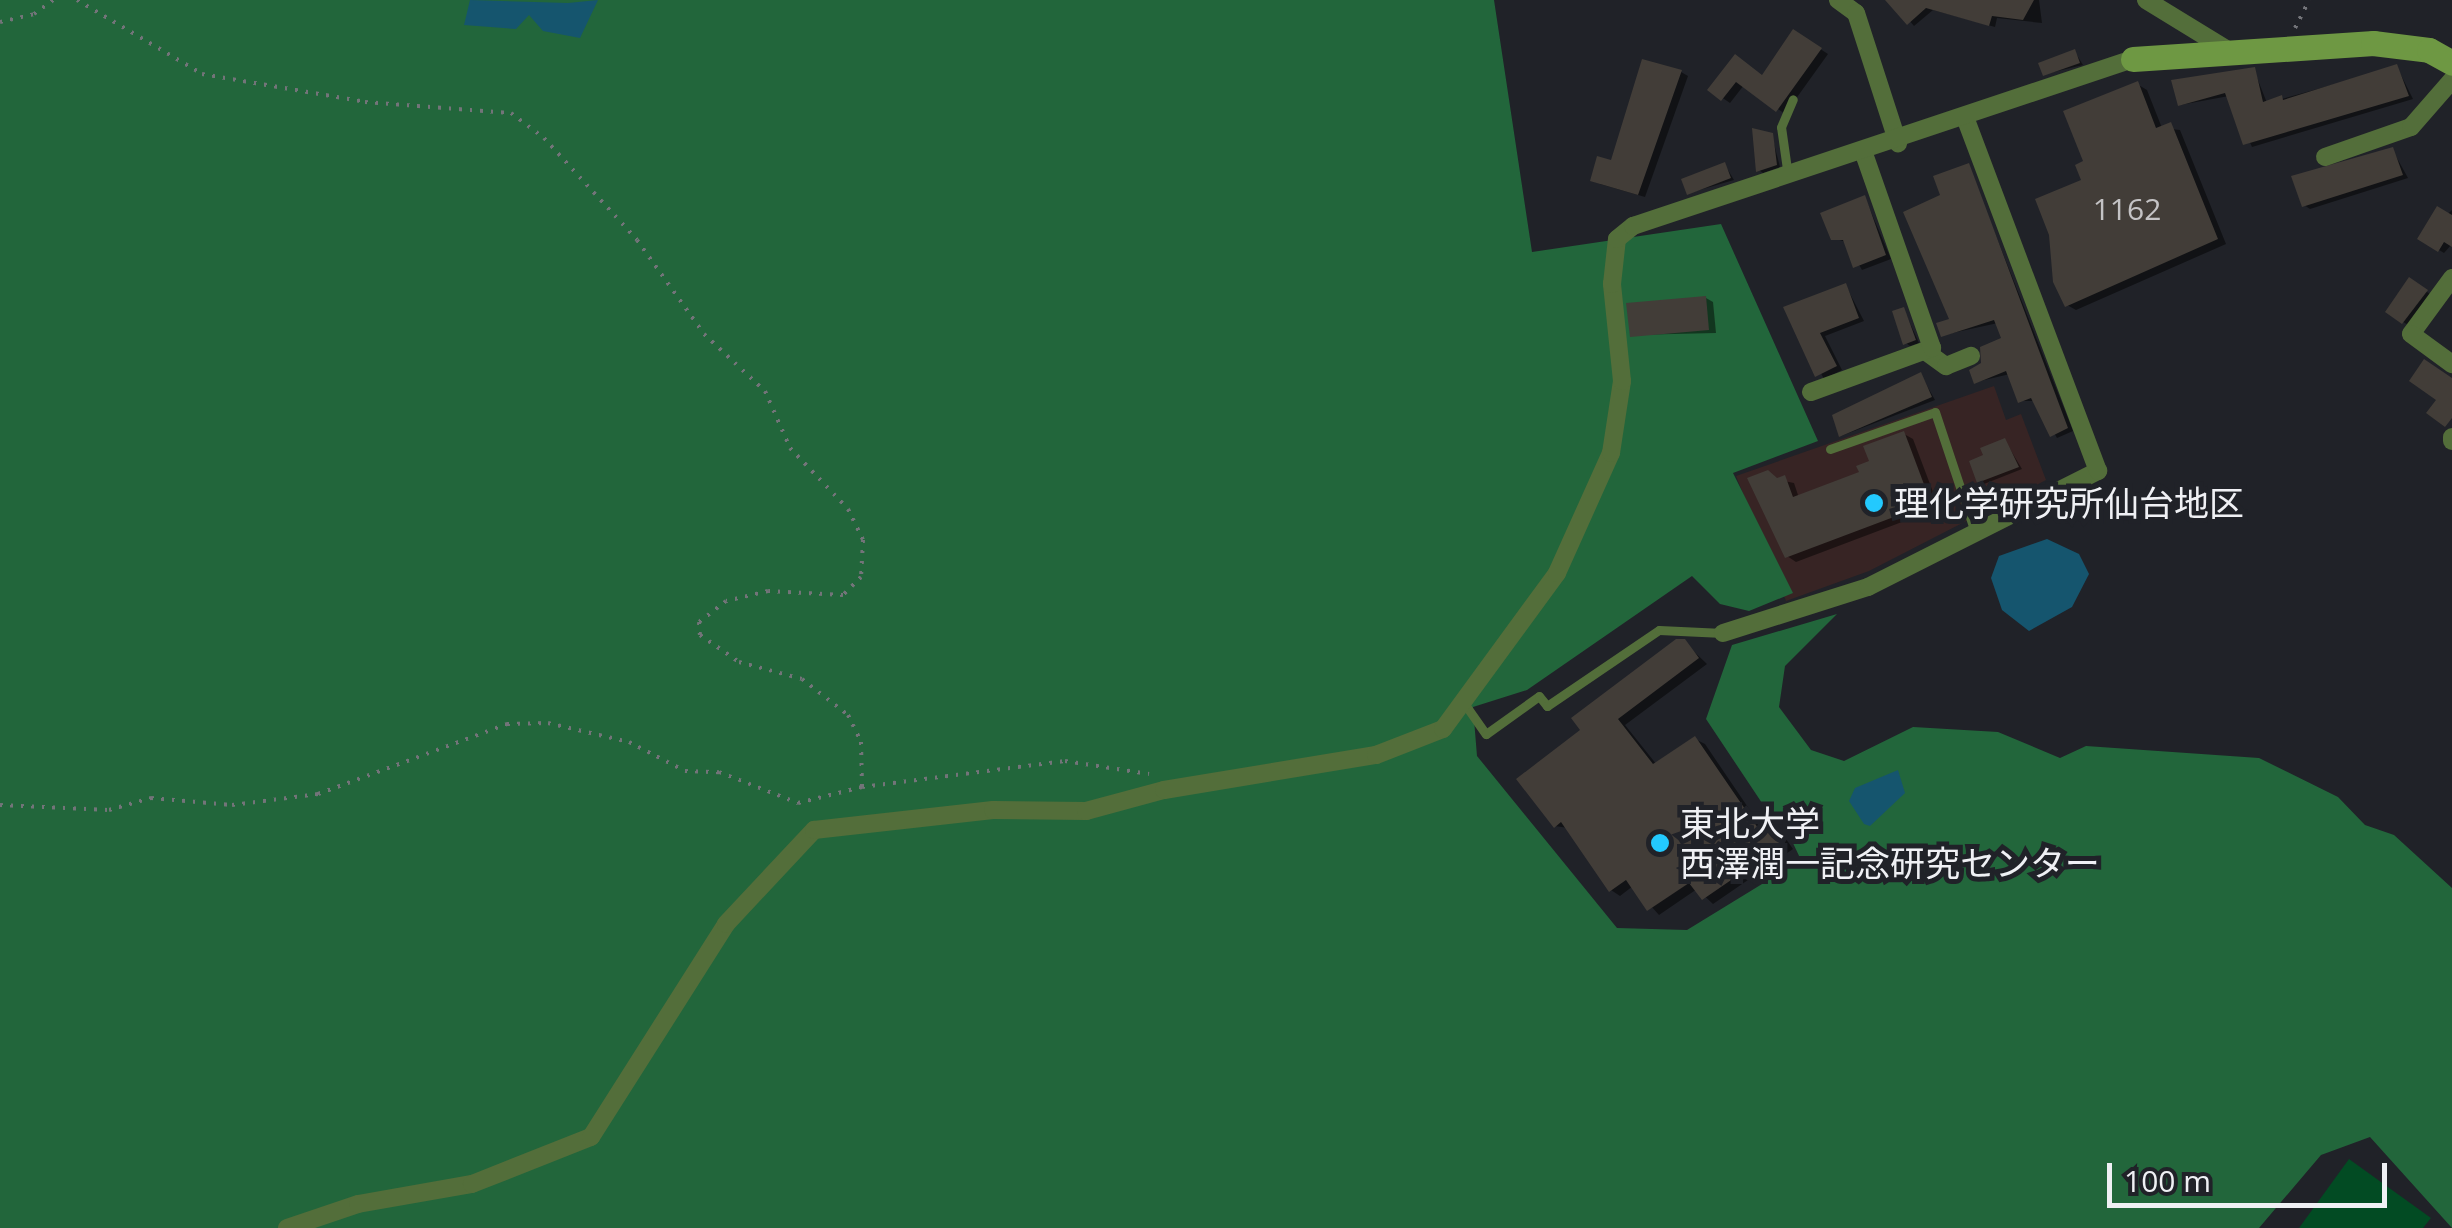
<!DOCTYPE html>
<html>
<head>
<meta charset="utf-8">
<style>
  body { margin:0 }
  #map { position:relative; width:2452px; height:1228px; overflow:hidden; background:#202228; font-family:"Open Sans","Noto Sans JP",sans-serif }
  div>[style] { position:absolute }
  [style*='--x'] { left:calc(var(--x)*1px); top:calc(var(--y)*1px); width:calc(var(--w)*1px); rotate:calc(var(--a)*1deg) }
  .commercial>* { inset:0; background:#372424 }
  .green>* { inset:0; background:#024b23 }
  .forest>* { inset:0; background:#22663b }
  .water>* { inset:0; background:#15556e }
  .shadow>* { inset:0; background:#0007 }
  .building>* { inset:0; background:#423d38 }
  .path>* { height:4px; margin-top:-2px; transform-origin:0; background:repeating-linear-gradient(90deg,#737479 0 2.5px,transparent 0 10.5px) }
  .lane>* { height:9px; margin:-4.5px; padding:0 4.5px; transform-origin:4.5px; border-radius:4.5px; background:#536e3a }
  .street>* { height:18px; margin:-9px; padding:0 9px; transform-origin:9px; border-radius:9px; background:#536e3a }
  .secondary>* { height:25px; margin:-12.5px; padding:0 12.5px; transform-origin:12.5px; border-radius:12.5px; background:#6e9843 }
  .dots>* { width:28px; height:28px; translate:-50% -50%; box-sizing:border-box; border:5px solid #202228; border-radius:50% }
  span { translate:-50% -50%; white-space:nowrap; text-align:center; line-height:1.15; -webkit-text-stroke:10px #202228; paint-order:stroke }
  .number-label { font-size:30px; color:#c4c3c5 }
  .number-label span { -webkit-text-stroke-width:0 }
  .poi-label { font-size:35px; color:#eff0f4 }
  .left { translate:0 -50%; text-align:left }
  .scale { position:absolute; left:2107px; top:1163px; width:280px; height:45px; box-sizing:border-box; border:5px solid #eff0f4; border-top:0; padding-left:12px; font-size:30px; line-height:35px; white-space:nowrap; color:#eff0f4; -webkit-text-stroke:8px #202228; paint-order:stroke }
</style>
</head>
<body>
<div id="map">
  <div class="commercial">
    <i style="clip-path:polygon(1994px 386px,2006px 420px,2021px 414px,2046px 480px,1869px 571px,1786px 601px,1736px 476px)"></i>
  </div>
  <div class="green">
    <i style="clip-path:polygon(2349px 1159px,2431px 1218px,2423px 1228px,2299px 1228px)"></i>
  </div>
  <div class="forest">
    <i style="clip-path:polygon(0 0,1494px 0,1532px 252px,1721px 224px,1818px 441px,1733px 473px,1793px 593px,1749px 611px,1720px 604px,1692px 576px,1527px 690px,1473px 707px,1477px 756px,1617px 928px,1687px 930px,1801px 860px,1782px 820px,1764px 806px,1706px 719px,1732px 645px,1837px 614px,1785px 666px,1779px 707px,1811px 750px,1844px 761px,1913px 727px,1998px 732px,2060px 758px,2086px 746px,2259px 758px,2338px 797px,2365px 825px,2394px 835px,2452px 888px,2452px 1228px,2370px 1137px,2321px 1155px,2259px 1228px,0 1228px)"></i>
  </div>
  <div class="water">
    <i style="clip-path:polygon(470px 0,568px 3px,598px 0,580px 38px,543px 31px,529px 15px,516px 29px,464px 25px)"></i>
    <i style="clip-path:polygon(2047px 539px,2079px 554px,2089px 574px,2072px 607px,2029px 631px,2002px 610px,1991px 578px,1999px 556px)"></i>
    <i style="clip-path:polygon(1898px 770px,1905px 793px,1870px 826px,1864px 824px,1849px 801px,1855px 788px)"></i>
  </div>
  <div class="shadow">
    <i style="clip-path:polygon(1892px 0,2039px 0,2042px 23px,1997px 18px,1995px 27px,1933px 10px,1914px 26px)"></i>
    <i style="clip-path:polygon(1794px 32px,1828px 54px,1785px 114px,1744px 85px,1730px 103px,1711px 90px,1736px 57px,1764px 77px)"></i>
    <i style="clip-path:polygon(2075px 52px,2083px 65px,2045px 74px)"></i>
    <i style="clip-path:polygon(2397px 67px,2413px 99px,2252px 147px,2229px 96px,2180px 105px,2254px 70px,2267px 103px)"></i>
    <i style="clip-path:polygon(1681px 72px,1688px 76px,1645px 197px,1600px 184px)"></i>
    <i style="clip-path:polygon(2137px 84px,2147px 90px,2162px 128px,2180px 130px,2226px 244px,2076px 310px,2067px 305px,2086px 163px)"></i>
    <i style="clip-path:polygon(1772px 136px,1780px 167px,1763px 173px,1759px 170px)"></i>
    <i style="clip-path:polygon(2392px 149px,2408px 178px,2310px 209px,2304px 205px)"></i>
    <i style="clip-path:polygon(1725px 165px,1734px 180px,1689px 193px)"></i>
    <i style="clip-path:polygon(1968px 165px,2073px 431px,2057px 438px,2036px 401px,2020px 401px,2010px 374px,1976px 382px,2004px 340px,1998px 323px,1943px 335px,1952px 320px,1943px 196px)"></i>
    <i style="clip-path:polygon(1865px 198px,1891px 259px,1862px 270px,1846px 242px,1833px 238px)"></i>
    <i style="clip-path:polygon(2452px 210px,2452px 244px,2444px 253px,2421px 239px)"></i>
    <i style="clip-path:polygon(2410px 280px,2430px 294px,2408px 325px,2388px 312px)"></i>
    <i style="clip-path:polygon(1846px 286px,1864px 321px,1825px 336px,1842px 370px,1824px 379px,1787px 308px)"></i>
    <i style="clip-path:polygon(1706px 298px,1713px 302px,1716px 333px,1632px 335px)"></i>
    <i style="clip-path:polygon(1904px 310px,1919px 343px,1910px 346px,1906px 343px)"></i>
    <i style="clip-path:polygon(1921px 375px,1935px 400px,1841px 436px)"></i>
    <i style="clip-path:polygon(1904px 434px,1913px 439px,1939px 508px,1796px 562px,1787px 556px,1779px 480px,1794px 483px,1799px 498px,1862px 474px)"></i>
    <i style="clip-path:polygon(2005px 441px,2022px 469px,1984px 484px,1979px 481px)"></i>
    <i style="clip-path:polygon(1684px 642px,1707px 664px,1625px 725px,1657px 765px,1695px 739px,1705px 744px,1762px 828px,1770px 823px,1779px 829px,1793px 849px,1713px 904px,1697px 889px,1659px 915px,1633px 886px,1620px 896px,1611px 890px,1568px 828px,1555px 826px,1584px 730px)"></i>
  </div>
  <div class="building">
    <i style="clip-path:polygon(1885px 0,2034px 0,2023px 20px,1992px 16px,1989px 26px,1926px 8px,1907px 25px)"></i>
    <i style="clip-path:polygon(1793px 29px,1822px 48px,1776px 112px,1736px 82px,1721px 101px,1707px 90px,1735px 54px,1762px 75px)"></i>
    <i style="clip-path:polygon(2075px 49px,2080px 63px,2043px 76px,2038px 63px)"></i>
    <i style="clip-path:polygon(1642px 59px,1682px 70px,1638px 195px,1590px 181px,1597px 156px,1611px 160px)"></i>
    <i style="clip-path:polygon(2397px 64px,2409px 96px,2243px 145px,2225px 93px,2178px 106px,2171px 80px,2255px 67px,2263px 102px,2282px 95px,2283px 100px)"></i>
    <i style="clip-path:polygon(2138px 81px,2156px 128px,2171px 122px,2218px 239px,2065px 307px,2053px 282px,2049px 235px,2035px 199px,2081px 180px,2075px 165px,2083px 161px,2063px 111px)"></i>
    <i style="clip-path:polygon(1752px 128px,1773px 133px,1777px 165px,1756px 172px)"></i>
    <i style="clip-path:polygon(2393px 147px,2403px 175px,2302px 207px,2291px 176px)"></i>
    <i style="clip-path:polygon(1725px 162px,1731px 178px,1687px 195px,1681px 179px)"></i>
    <i style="clip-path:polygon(1969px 163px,2068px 428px,2050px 437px,2031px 398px,2018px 403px,2006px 371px,1974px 384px,1969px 370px,1981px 363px,1980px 347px,2001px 338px,1994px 320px,1941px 337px,1936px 323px,1949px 319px,1903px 212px,1940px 195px,1933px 176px)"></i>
    <i style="clip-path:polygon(1865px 195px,1886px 255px,1853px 268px,1843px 240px,1831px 240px,1820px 213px)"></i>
    <i style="clip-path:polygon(2437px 206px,2452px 215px,2452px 247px,2444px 242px,2438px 252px,2417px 239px)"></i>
    <i style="clip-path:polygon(2409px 277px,2428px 290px,2402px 324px,2385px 312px)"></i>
    <i style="clip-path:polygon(1846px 283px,1859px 318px,1820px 333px,1837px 366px,1815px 377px,1783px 307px)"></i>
    <i style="clip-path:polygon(1706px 296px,1709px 330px,1630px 337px,1626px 303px)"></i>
    <i style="clip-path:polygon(1904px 307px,1916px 340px,1903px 345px,1892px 311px)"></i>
    <i style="clip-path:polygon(2424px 359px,2452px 378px,2452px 418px,2445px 427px,2426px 413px,2436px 400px,2409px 381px)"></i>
    <i style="clip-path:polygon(1921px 372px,1932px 397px,1839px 437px,1832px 415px)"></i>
    <i style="clip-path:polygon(1904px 431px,1931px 503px,1785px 558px,1747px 478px,1768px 470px,1777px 478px,1785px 475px,1793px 497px,1859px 472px,1856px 466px,1869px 461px,1863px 446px)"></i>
    <i style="clip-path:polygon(2005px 438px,2019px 467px,1977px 483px,1969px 461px,1983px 455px,1980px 448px)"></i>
    <i style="clip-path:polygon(1676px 639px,1685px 639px,1699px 658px,1618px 719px,1653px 764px,1695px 736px,1758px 828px,1770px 820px,1785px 843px,1702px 900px,1689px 883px,1647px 911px,1626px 880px,1609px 892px,1561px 822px,1554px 828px,1516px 779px,1580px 730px,1571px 718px)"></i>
  </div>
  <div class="path">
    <i style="--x:77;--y:0;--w:145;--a:30.6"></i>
    <i style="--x:202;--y:74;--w:165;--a:9.7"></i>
    <i style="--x:365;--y:102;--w:146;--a:4.3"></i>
    <i style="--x:511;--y:113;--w:41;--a:37.1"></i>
    <i style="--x:544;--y:138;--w:138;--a:47.6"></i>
    <i style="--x:637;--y:240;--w:115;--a:54.5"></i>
    <i style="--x:704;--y:334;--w:83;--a:43.1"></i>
    <i style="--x:765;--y:391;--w:62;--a:66.3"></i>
    <i style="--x:790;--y:448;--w:84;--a:46.4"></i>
    <i style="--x:848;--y:509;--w:34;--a:64"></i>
    <i style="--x:863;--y:540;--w:37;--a:93"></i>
    <i style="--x:861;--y:577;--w:25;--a:135"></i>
    <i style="--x:843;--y:595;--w:75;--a:-176.9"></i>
    <i style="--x:768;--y:591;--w:43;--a:166.6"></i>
    <i style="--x:726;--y:601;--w:34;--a:142"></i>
    <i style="--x:699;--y:622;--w:13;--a:86"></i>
    <i style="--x:700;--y:635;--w:47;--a:34.7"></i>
    <i style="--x:739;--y:662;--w:65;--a:15.1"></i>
    <i style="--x:802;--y:679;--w:58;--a:38"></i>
    <i style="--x:848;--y:715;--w:30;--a:64"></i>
    <i style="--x:861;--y:742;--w:45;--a:88.7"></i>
    <i style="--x:0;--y:22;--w:35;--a:-13"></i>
    <i style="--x:34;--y:14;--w:24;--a:-36"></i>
    <i style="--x:2295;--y:28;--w:31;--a:-63"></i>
    <i style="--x:0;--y:805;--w:109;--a:2.6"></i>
    <i style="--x:109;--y:810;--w:44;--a:-15.9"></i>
    <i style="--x:151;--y:798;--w:81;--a:4.9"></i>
    <i style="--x:232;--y:805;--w:87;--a:-7.3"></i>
    <i style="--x:318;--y:794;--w:202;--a:-20.3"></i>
    <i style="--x:507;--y:724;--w:41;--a:-1.4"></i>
    <i style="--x:548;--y:723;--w:83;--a:13.2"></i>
    <i style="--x:629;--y:742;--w:63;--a:27.4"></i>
    <i style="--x:685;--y:771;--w:34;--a:2"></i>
    <i style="--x:719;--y:772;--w:85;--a:21.4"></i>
    <i style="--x:798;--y:803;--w:66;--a:-14"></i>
    <i style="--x:862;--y:787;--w:205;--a:-7.3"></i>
    <i style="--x:1065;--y:761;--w:85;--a:8.8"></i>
  </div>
  <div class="lane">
    <i style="--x:1788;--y:176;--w:49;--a:-98.1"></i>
    <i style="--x:1781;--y:127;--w:30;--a:-67"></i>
    <i style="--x:1830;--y:449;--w:111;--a:-19.4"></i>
    <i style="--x:1935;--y:412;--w:126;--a:71.6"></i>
    <i style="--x:1464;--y:703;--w:38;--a:55"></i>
    <i style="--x:1486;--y:734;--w:65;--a:-35.6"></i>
    <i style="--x:1539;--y:696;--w:13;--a:51"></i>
    <i style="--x:1547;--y:706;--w:135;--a:-34.2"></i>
    <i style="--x:1659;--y:630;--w:64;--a:2.7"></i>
  </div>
  <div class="street">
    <i style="--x:1838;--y:0;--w:22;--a:36"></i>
    <i style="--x:1856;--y:13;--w:137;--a:72.1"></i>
    <i style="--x:2146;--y:0;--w:100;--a:31.5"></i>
    <i style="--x:2325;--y:157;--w:91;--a:-19.2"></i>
    <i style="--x:2411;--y:127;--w:62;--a:-48.9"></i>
    <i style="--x:2452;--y:278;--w:69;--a:126.2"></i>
    <i style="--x:2411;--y:334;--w:51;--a:36.2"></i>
    <i style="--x:1925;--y:351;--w:26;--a:36"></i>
    <i style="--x:1946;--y:366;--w:27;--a:-22"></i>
    <i style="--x:1811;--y:392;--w:129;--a:-20"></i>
    <i style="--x:1932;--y:348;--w:206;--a:-109.3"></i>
    <i style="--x:2452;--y:437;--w:4;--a:90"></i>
    <i style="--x:1723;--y:633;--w:152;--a:-17.6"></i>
    <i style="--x:1868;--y:587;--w:258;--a:-26.8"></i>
    <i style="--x:2098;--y:471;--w:375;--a:-110.6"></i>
    <i style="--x:287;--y:1228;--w:75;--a:-18.7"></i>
    <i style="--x:358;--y:1204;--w:116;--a:-10"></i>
    <i style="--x:472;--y:1184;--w:128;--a:-21.6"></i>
    <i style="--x:591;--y:1137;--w:252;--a:-57.6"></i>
    <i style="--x:726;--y:924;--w:129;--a:-46.9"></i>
    <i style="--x:814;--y:830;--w:180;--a:-6.4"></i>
    <i style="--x:993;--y:810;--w:93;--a:0.6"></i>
    <i style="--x:1086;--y:811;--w:81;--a:-15.1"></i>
    <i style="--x:1164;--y:790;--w:215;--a:-9.4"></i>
    <i style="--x:1376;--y:755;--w:72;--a:-21.2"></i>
    <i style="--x:1443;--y:729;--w:193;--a:-53.8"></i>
    <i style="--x:1557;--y:573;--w:132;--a:-65.8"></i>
    <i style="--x:1611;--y:453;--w:73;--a:-81.3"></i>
    <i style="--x:1622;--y:381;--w:98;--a:-95.9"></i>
    <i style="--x:1612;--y:284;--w:45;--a:-83.7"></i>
    <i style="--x:1617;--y:239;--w:21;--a:-39"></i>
    <i style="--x:1633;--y:226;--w:527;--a:-18.47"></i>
  </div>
  <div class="secondary">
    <i style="--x:2133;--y:59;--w:241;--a:-3.8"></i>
    <i style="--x:2373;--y:43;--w:56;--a:7.1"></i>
    <i style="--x:2429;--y:50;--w:26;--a:29"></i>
  </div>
  <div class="dots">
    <i style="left:1874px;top:503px;background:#23c9fe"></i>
    <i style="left:1660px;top:843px;background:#23c9fe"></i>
  </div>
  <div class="number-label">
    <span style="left:2127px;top:209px">1162</span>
  </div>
  <div class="poi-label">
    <span class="left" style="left:1894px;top:503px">理化学研究所仙台地区</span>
    <span class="left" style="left:1680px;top:843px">東北大学<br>西澤潤一記念研究センター</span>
  </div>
  <div class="scale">100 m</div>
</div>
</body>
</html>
